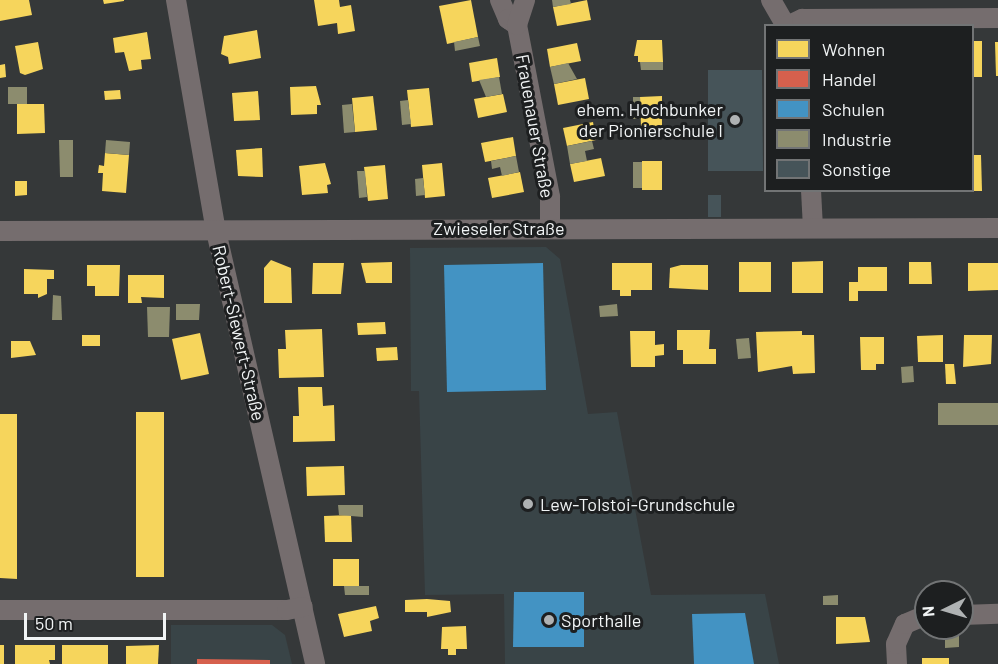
<!DOCTYPE html>
<html>
<head>
<meta charset="utf-8">
<style>
  body { margin:0 }
  #map { position:relative; width:998px; height:664px; overflow:hidden; background:#353839; font-family:Barlow,sans-serif }
  div>[style] { position:absolute }
  [style*='--x'] { left:calc(var(--x)*1px); top:calc(var(--y)*1px); width:calc(var(--w)*1px); rotate:calc(var(--a)*1deg) }
  .built>* { inset:0; background:#394447 }
  .homes>* { inset:0; background:#f6d55c }
  .shops>* { inset:0; background:#d6604d }
  .schools>* { inset:0; background:#4393c3 }
  .industry>* { inset:0; background:#8c8c6e }
  .building>* { inset:0; background:#465459 }
  .street>* { height:20px; margin:-10px; padding:0 10px; transform-origin:10px; border-radius:10px; background:#756d6e }
  .dots>* { width:16px; height:16px; translate:-50% -50%; box-sizing:border-box; border:3px solid #1d1f20; border-radius:50% }
  span { translate:-50% -50%; white-space:nowrap; text-align:center; line-height:1.15; -webkit-text-stroke:6px #1d1f20; paint-order:stroke }
  .poi-label { font-size:18px; color:#f1f4f5 }
  .right { translate:-100% -50%; text-align:right }
  .left { translate:0 -50%; text-align:left }
  .street-label { font-size:18px; color:#f1f4f5 }
  .legend { position:absolute; left:764px; top:24px; width:210px; height:168px; box-sizing:border-box; background:#1d1f20; border:2px solid #727475; margin:0; padding:8px 10px; list-style:none; font-size:18px; color:#f1f4f5 }
  .legend li { display:flex; align-items:center; gap:12px; height:30px }
  .legend b { width:30px; border:2px solid #727475 }
  .north { position:absolute; left:914px; top:580px; width:60px; height:60px; box-sizing:border-box; background:#1d1f20; border:2px solid #727475; border-radius:50%; rotate:265deg; font-size:16px; font-weight:700; line-height:24px; text-align:center; color:#f1f4f5 }
  .north::after { content:''; display:block; margin:auto; width:21px; height:27px; background:#afb2b3; clip-path:polygon(50% 0,100% 100%,50% 72%,0 100%) }
  .scale { position:absolute; left:24px; top:613px; width:142px; height:27px; box-sizing:border-box; border:3px solid #f1f4f5; border-top:0; padding-left:8px; font-size:18px; line-height:21px; white-space:nowrap; color:#f1f4f5; -webkit-text-stroke:4px #1d1f20; paint-order:stroke }
</style>
</head>
<body>
<div id="map">
  <div class="built">
    <i style="clip-path:polygon(546px 247px,560px 259px,588px 414px,617px 412px,651px 595px,765px 594px,779px 664px,505px 664px,504px 594px,425px 595px,419px 391px,411px 391px,410px 248px)"></i>
    <i style="clip-path:polygon(171px 625px,272px 625px,285px 635px,292px 664px,171px 664px)"></i>
  </div>
  <div class="homes">
    <i style="clip-path:polygon(0 0,29px 0,32px 15px,0 21px)"></i>
    <i style="clip-path:polygon(103px 0,124px 0,124px 1px,104px 4px)"></i>
    <i style="clip-path:polygon(314px 0,339px 0,340px 7px,351px 5px,355px 31px,338px 34px,337px 23px,318px 26px)"></i>
    <i style="clip-path:polygon(471px 0,478px 37px,447px 44px,439px 6px)"></i>
    <i style="clip-path:polygon(587px 0,591px 20px,557px 26px,553px 7px)"></i>
    <i style="clip-path:polygon(257px 30px,261px 58px,229px 64px,228px 57px,221px 54px,224px 36px)"></i>
    <i style="clip-path:polygon(147px 32px,151px 59px,141px 60px,142px 69px,129px 71px,124px 52px,115px 53px,113px 38px)"></i>
    <i style="clip-path:polygon(637px 40px,662px 40px,663px 62px,638px 62px,638px 56px,634px 56px)"></i>
    <i style="clip-path:polygon(972px 41px,982px 41px,982px 77px,972px 77px)"></i>
    <i style="clip-path:polygon(38px 42px,43px 69px,25px 75px,20px 73px,15px 46px)"></i>
    <i style="clip-path:polygon(995px 42px,998px 42px,998px 76px,996px 76px)"></i>
    <i style="clip-path:polygon(577px 43px,581px 61px,550px 67px,547px 49px)"></i>
    <i style="clip-path:polygon(497px 58px,500px 77px,472px 82px,469px 63px)"></i>
    <i style="clip-path:polygon(5px 64px,6px 77px,0 78px,0 65px)"></i>
    <i style="clip-path:polygon(585px 78px,589px 99px,558px 105px,554px 84px)"></i>
    <i style="clip-path:polygon(316px 86px,321px 105px,317px 105px,317px 114px,291px 115px,290px 87px)"></i>
    <i style="clip-path:polygon(429px 88px,433px 125px,411px 127px,407px 90px)"></i>
    <i style="clip-path:polygon(120px 90px,121px 99px,105px 100px,104px 91px)"></i>
    <i style="clip-path:polygon(258px 91px,260px 120px,234px 121px,232px 93px)"></i>
    <i style="clip-path:polygon(503px 94px,507px 112px,478px 118px,474px 99px)"></i>
    <i style="clip-path:polygon(373px 96px,377px 130px,355px 132px,352px 98px)"></i>
    <i style="clip-path:polygon(662px 96px,662px 126px,641px 127px,640px 97px)"></i>
    <i style="clip-path:polygon(17px 104px,44px 104px,45px 133px,17px 134px)"></i>
    <i style="clip-path:polygon(593px 122px,596px 140px,567px 146px,563px 128px)"></i>
    <i style="clip-path:polygon(513px 137px,516px 156px,485px 162px,481px 143px)"></i>
    <i style="clip-path:polygon(262px 148px,263px 177px,238px 176px,236px 150px)"></i>
    <i style="clip-path:polygon(105px 153px,129px 155px,126px 193px,102px 191px,103px 173px,98px 173px,99px 165px,104px 166px)"></i>
    <i style="clip-path:polygon(972px 155px,981px 155px,982px 191px,972px 191px)"></i>
    <i style="clip-path:polygon(601px 158px,605px 176px,574px 182px,570px 164px)"></i>
    <i style="clip-path:polygon(642px 161px,662px 161px,662px 190px,642px 190px)"></i>
    <i style="clip-path:polygon(325px 163px,331px 184px,327px 185px,328px 193px,302px 195px,299px 166px)"></i>
    <i style="clip-path:polygon(442px 163px,445px 196px,425px 198px,422px 165px)"></i>
    <i style="clip-path:polygon(385px 165px,388px 199px,368px 201px,364px 167px)"></i>
    <i style="clip-path:polygon(520px 172px,524px 192px,492px 198px,488px 178px)"></i>
    <i style="clip-path:polygon(15px 181px,27px 181px,27px 195px,15px 196px)"></i>
    <i style="clip-path:polygon(271px 260px,291px 268px,292px 303px,264px 303px,264px 268px)"></i>
    <i style="clip-path:polygon(823px 261px,823px 293px,792px 293px,792px 262px)"></i>
    <i style="clip-path:polygon(392px 262px,392px 283px,366px 283px,361px 263px)"></i>
    <i style="clip-path:polygon(739px 262px,771px 262px,771px 292px,739px 292px)"></i>
    <i style="clip-path:polygon(909px 262px,931px 262px,932px 284px,909px 284px)"></i>
    <i style="clip-path:polygon(313px 263px,344px 263px,341px 294px,312px 294px)"></i>
    <i style="clip-path:polygon(612px 263px,652px 263px,652px 290px,631px 290px,631px 296px,620px 296px,620px 290px,612px 290px)"></i>
    <i style="clip-path:polygon(968px 263px,998px 263px,998px 290px,968px 291px)"></i>
    <i style="clip-path:polygon(87px 265px,120px 265px,119px 296px,95px 296px,95px 286px,87px 286px)"></i>
    <i style="clip-path:polygon(681px 265px,708px 265px,708px 290px,669px 288px,670px 268px)"></i>
    <i style="clip-path:polygon(858px 267px,887px 267px,887px 291px,858px 291px,858px 301px,849px 301px,849px 282px,858px 282px)"></i>
    <i style="clip-path:polygon(24px 269px,54px 270px,54px 279px,47px 279px,47px 294px,38px 298px,38px 294px,24px 294px)"></i>
    <i style="clip-path:polygon(128px 275px,164px 275px,164px 298px,141px 297px,142px 303px,128px 303px)"></i>
    <i style="clip-path:polygon(385px 322px,386px 334px,358px 335px,357px 323px)"></i>
    <i style="clip-path:polygon(322px 329px,324px 377px,279px 378px,278px 349px,286px 349px,285px 330px)"></i>
    <i style="clip-path:polygon(677px 330px,710px 330px,709px 349px,716px 349px,716px 364px,683px 364px,683px 350px,677px 350px)"></i>
    <i style="clip-path:polygon(630px 331px,655px 331px,655px 345px,664px 344px,664px 355px,655px 356px,655px 367px,631px 367px)"></i>
    <i style="clip-path:polygon(802px 331px,802px 335px,814px 335px,815px 373px,793px 374px,792px 366px,758px 372px,756px 332px)"></i>
    <i style="clip-path:polygon(200px 333px,209px 374px,181px 380px,172px 339px)"></i>
    <i style="clip-path:polygon(82px 335px,100px 335px,100px 346px,82px 346px)"></i>
    <i style="clip-path:polygon(943px 335px,943px 362px,918px 362px,917px 336px)"></i>
    <i style="clip-path:polygon(964px 335px,992px 335px,991px 364px,963px 367px)"></i>
    <i style="clip-path:polygon(860px 337px,884px 337px,884px 364px,876px 364px,876px 370px,861px 370px)"></i>
    <i style="clip-path:polygon(11px 341px,30px 341px,36px 355px,11px 358px)"></i>
    <i style="clip-path:polygon(397px 347px,398px 360px,377px 361px,376px 348px)"></i>
    <i style="clip-path:polygon(945px 364px,954px 364px,956px 384px,946px 384px)"></i>
    <i style="clip-path:polygon(298px 387px,322px 387px,323px 406px,334px 405px,335px 441px,293px 442px,293px 416px,299px 416px)"></i>
    <i style="clip-path:polygon(136px 412px,164px 412px,164px 577px,136px 577px)"></i>
    <i style="clip-path:polygon(0 414px,17px 414px,17px 579px,0 578px)"></i>
    <i style="clip-path:polygon(344px 466px,345px 495px,307px 496px,306px 467px)"></i>
    <i style="clip-path:polygon(351px 515px,352px 542px,325px 542px,324px 516px)"></i>
    <i style="clip-path:polygon(333px 559px,359px 559px,359px 586px,333px 586px)"></i>
    <i style="clip-path:polygon(427px 599px,450px 601px,451px 612px,427px 617px,427px 612px,405px 612px,405px 600px)"></i>
    <i style="clip-path:polygon(376px 606px,379px 618px,370px 621px,372px 631px,344px 637px,338px 614px)"></i>
    <i style="clip-path:polygon(836px 617px,865px 617px,870px 642px,836px 644px)"></i>
    <i style="clip-path:polygon(466px 626px,467px 649px,456px 649px,456px 655px,448px 655px,448px 649px,441px 649px,442px 627px)"></i>
    <i style="clip-path:polygon(0 645px,4px 645px,4px 664px,0 664px)"></i>
    <i style="clip-path:polygon(15px 645px,55px 645px,55px 660px,49px 660px,50px 664px,15px 664px)"></i>
    <i style="clip-path:polygon(62px 645px,108px 645px,108px 664px,62px 664px)"></i>
    <i style="clip-path:polygon(159px 645px,158px 664px,126px 664px,126px 646px)"></i>
    <i style="clip-path:polygon(922px 658px,949px 658px,949px 664px,922px 664px)"></i>
  </div>
  <div class="shops">
    <i style="clip-path:polygon(197px 659px,270px 660px,270px 664px,197px 664px)"></i>
  </div>
  <div class="schools">
    <i style="clip-path:polygon(543px 263px,546px 390px,447px 392px,444px 265px)"></i>
    <i style="clip-path:polygon(514px 592px,584px 592px,584px 647px,513px 647px)"></i>
    <i style="clip-path:polygon(745px 613px,754px 664px,694px 664px,692px 614px)"></i>
  </div>
  <div class="industry">
    <i style="clip-path:polygon(552px 0,570px 0,571px 4px,553px 7px)"></i>
    <i style="clip-path:polygon(478px 37px,480px 46px,455px 51px,454px 42px)"></i>
    <i style="clip-path:polygon(640px 62px,663px 62px,663px 70px,641px 70px)"></i>
    <i style="clip-path:polygon(568px 63px,577px 79px,554px 84px,550px 67px)"></i>
    <i style="clip-path:polygon(499px 77px,502px 94px,486px 97px,479px 80px)"></i>
    <i style="clip-path:polygon(8px 87px,27px 87px,27px 104px,8px 104px)"></i>
    <i style="clip-path:polygon(633px 97px,640px 97px,640px 119px,633px 119px)"></i>
    <i style="clip-path:polygon(408px 100px,411px 124px,402px 125px,400px 101px)"></i>
    <i style="clip-path:polygon(352px 104px,355px 132px,344px 133px,342px 105px)"></i>
    <i style="clip-path:polygon(59px 140px,73px 140px,73px 177px,60px 177px)"></i>
    <i style="clip-path:polygon(106px 140px,130px 142px,129px 155px,105px 153px)"></i>
    <i style="clip-path:polygon(592px 141px,594px 149px,585px 151px,587px 161px,570px 164px,567px 146px)"></i>
    <i style="clip-path:polygon(516px 156px,519px 172px,502px 176px,500px 167px,492px 169px,491px 161px)"></i>
    <i style="clip-path:polygon(633px 162px,642px 162px,642px 188px,633px 188px)"></i>
    <i style="clip-path:polygon(357px 171px,365px 171px,367px 197px,359px 198px)"></i>
    <i style="clip-path:polygon(423px 178px,425px 195px,416px 196px,415px 179px)"></i>
    <i style="clip-path:polygon(53px 295px,61px 296px,62px 320px,52px 320px)"></i>
    <i style="clip-path:polygon(176px 304px,200px 304px,199px 320px,176px 320px)"></i>
    <i style="clip-path:polygon(617px 304px,618px 316px,600px 317px,599px 306px)"></i>
    <i style="clip-path:polygon(147px 307px,170px 307px,169px 337px,148px 337px)"></i>
    <i style="clip-path:polygon(749px 338px,751px 358px,738px 359px,736px 339px)"></i>
    <i style="clip-path:polygon(913px 366px,914px 382px,902px 383px,901px 367px)"></i>
    <i style="clip-path:polygon(938px 403px,998px 403px,998px 425px,938px 425px)"></i>
    <i style="clip-path:polygon(338px 505px,363px 505px,363px 517px,339px 515px)"></i>
    <i style="clip-path:polygon(344px 586px,369px 586px,369px 595px,345px 595px)"></i>
    <i style="clip-path:polygon(838px 595px,838px 605px,823px 605px,823px 596px)"></i>
    <i style="clip-path:polygon(959px 635px,959px 647px,945px 648px,945px 636px)"></i>
  </div>
  <div class="building">
    <i style="clip-path:polygon(708px 70px,762px 70px,763px 171px,708px 171px)"></i>
    <i style="clip-path:polygon(708px 195px,721px 195px,721px 217px,708px 217px)"></i>
  </div>
  <div class="street">
    <i style="--x:176;--y:0;--w:234;--a:80.2"></i>
    <i style="--x:216;--y:231;--w:444;--a:77.1"></i>
    <i style="--x:500;--y:0;--w:21;--a:67"></i>
    <i style="--x:508;--y:19;--w:11;--a:34"></i>
    <i style="--x:517;--y:25;--w:175;--a:79.1"></i>
    <i style="--x:550;--y:197;--w:30;--a:90"></i>
    <i style="--x:771;--y:0;--w:30;--a:60"></i>
    <i style="--x:517;--y:25;--w:26;--a:-72"></i>
    <i style="--x:787;--y:26;--w:17;--a:-25"></i>
    <i style="--x:802;--y:19;--w:196;--a:-0.3"></i>
    <i style="--x:811;--y:190;--w:38;--a:87"></i>
    <i style="--x:0;--y:231;--w:998;--a:-0.17"></i>
    <i style="--x:0;--y:610;--w:287;--a:0"></i>
    <i style="--x:287;--y:610;--w:16;--a:-11"></i>
    <i style="--x:962;--y:615;--w:36;--a:-2"></i>
    <i style="--x:897;--y:664;--w:20;--a:-93"></i>
    <i style="--x:896;--y:644;--w:22;--a:-66"></i>
    <i style="--x:905;--y:624;--w:23;--a:-23"></i>
  </div>
  <div class="dots">
    <i style="left:735px;top:120px;background:#afb2b3"></i>
    <i style="left:528px;top:504px;background:#afb2b3"></i>
    <i style="left:549px;top:620px;background:#afb2b3"></i>
  </div>
  <div class="poi-label">
    <span class="right" style="left:723px;top:120px">ehem. Hochbunker<br>der Pionierschule I</span>
    <span class="left" style="left:540px;top:504px">Lew-Tolstoi-Grundschule</span>
    <span class="left" style="left:561px;top:620px">Sporthalle</span>
  </div>
  <div class="street-label">
    <span style="left:535px;top:126px;rotate:80deg">Frauenauer Straße</span>
    <span style="left:499px;top:228px">Zwieseler Straße</span>
    <span style="left:239px;top:333px;rotate:77deg">Robert-Siewert-Straße</span>
  </div>
  <ul class="legend">
  <li><b style="height:16px;background:#f6d55c"></b>Wohnen</li>
  <li><b style="height:16px;background:#d6604d"></b>Handel</li>
  <li><b style="height:16px;background:#4393c3"></b>Schulen</li>
  <li><b style="height:16px;background:#8c8c6e"></b>Industrie</li>
  <li><b style="height:16px;background:#465459"></b>Sonstige</li>
  </ul>
  <div class="north">N</div>
  <div class="scale">50 m</div>
</div>
</body>
</html>
